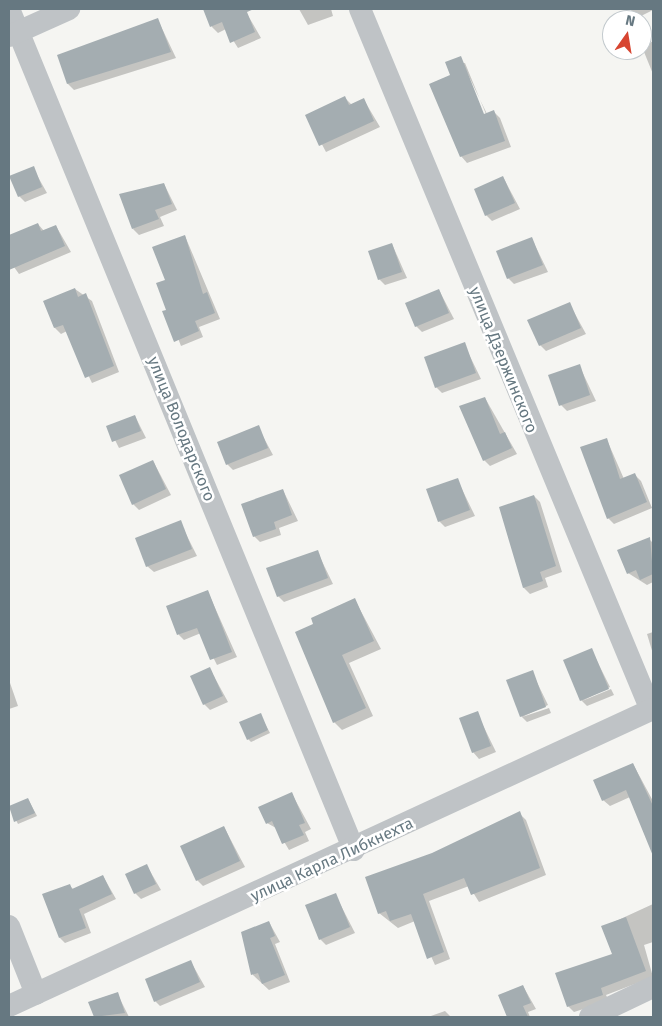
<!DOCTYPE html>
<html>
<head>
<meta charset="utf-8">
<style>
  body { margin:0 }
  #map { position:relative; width:662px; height:1026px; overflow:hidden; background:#f5f5f2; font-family:"Fira Sans",sans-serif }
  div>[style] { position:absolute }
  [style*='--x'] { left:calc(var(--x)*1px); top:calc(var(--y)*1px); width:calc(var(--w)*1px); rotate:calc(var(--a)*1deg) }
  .shadow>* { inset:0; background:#0003 }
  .building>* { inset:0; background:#a4adb1 }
  .minor>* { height:22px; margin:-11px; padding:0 11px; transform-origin:11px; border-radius:11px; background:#bfc3c6 }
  span { translate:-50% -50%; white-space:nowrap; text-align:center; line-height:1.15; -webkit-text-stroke:5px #fff; paint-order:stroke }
  .street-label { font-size:16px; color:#667881 }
  .frame { position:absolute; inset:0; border:10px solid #667881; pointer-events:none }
  .north { position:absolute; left:602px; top:10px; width:50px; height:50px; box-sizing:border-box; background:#fff; border:1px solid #c2c9cd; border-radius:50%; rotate:13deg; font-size:14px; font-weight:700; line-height:20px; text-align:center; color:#667881 }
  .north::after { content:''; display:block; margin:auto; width:18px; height:22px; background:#d74531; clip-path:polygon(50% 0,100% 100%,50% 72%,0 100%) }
</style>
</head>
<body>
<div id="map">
  <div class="shadow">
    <i style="clip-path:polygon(204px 9px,246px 12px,261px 38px,238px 48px,226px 29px,218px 33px,212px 27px)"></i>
    <i style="clip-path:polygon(299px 9px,331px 9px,333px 16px,308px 25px)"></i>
    <i style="clip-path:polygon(630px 9px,653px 9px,653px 10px,637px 18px)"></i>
    <i style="clip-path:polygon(158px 20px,176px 58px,74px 90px,68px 84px,59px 56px)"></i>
    <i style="clip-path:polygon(653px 41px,653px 74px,642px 47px)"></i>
    <i style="clip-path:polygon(evenodd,460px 58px,487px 114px,494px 112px,500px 118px,511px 147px,467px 163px,461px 156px,452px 76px,460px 58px,462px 63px,465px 63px,488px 119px,485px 120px,462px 63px)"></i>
    <i style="clip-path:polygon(345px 98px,352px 105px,364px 100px,380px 127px,326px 152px,307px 116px)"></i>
    <i style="clip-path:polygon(33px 168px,47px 193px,25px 202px,19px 196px)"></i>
    <i style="clip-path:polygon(503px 177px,520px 209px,492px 221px,486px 215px)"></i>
    <i style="clip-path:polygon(164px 184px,177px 210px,160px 217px,164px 226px,139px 235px,133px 229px)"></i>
    <i style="clip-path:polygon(38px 224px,44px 231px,56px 226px,71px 252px,19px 274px,9px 260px,9px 237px)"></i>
    <i style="clip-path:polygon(185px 236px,220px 319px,199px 327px,203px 337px,181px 346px,167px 310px,166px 281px)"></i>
    <i style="clip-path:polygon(532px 239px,548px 272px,514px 284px,508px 278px)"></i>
    <i style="clip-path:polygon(392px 244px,407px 278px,385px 285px,379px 279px)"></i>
    <i style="clip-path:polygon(75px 289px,92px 301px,119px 372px,92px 383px,67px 331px,61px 334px,55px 328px,45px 301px)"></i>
    <i style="clip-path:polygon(439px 290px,454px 319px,422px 332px,416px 326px)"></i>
    <i style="clip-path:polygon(569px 303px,586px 334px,546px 351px,540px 345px)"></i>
    <i style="clip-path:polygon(464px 344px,481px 379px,442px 393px,436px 387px)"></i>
    <i style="clip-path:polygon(579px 365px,596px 401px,567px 411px,561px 405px)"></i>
    <i style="clip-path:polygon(485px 398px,517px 454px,490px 466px,484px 460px)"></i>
    <i style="clip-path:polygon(135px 416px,146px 438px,119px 448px,108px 426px)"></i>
    <i style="clip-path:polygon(258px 427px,273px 455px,233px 470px,227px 464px)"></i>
    <i style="clip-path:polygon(607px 440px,624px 479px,635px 475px,641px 481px,652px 508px,614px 524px,608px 518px)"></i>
    <i style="clip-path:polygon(153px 461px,171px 495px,139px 510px,133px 504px)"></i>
    <i style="clip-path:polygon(457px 479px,475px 516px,445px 527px,439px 521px)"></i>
    <i style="clip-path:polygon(283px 490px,298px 521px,279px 528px,281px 535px,260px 542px,254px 536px)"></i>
    <i style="clip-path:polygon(534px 496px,540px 502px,562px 572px,545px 578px,548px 587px,530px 594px,524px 588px,501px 508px)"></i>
    <i style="clip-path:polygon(180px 522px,197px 556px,154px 572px,147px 566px)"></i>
    <i style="clip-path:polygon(649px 539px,653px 543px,653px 582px,647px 585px,628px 573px)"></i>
    <i style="clip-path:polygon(317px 551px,333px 584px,284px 602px,278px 596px)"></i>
    <i style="clip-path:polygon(208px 592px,237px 657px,217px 665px,201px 633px,184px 640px,179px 635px,168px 607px)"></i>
    <i style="clip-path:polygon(355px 600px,381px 649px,349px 663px,373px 716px,342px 730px,334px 722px,315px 624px)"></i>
    <i style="clip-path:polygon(653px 632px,653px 654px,647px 634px)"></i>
    <i style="clip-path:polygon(591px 649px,610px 687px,582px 701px,581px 700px)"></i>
    <i style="clip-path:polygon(210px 669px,228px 702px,210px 710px,204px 704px)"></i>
    <i style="clip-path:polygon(532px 672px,548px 705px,522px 717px,549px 708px,551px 713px,527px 722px,521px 716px)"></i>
    <i style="clip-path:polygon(9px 680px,18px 706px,9px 709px)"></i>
    <i style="clip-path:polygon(611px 689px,614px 695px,587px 706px,582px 701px)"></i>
    <i style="clip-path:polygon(477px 713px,496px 752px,479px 759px,473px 752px)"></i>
    <i style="clip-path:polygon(260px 714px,270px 733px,251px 742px,248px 739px)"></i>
    <i style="clip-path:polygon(633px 764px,653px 801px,653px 850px,630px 797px,610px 806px,603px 800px)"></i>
    <i style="clip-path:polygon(292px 794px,311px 829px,305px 832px,309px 841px,289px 850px,276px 828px,267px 823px)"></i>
    <i style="clip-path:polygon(28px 799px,37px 816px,18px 824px,9px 807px)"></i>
    <i style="clip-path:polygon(519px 813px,526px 820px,546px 875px,479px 902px,469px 886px,429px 901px,450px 959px,435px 965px,415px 921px,398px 928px,379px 913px)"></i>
    <i style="clip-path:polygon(224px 827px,245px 867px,203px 886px,197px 880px)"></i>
    <i style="clip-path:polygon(147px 866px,161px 890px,141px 899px,135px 893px)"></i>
    <i style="clip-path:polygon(103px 876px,116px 899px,84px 914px,91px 933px,65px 943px,60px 938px,70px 886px,74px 890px)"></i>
    <i style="clip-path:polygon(335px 894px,355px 933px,326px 945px,320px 939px)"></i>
    <i style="clip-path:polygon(653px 904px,653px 942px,644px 945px,653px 977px,606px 995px,609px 1001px,574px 1012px,568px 1006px,613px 955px,603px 927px)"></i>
    <i style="clip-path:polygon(269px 922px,280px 942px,275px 944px,290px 982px,269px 990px,253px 975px,242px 933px)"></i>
    <i style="clip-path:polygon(191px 962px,205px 987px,160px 1006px,155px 1001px)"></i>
    <i style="clip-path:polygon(523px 986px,536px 1009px,528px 1012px,530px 1017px,508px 1017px,499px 996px)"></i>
    <i style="clip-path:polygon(117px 993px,129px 1017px,95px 1017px,90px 1002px)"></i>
    <i style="clip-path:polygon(445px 1011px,451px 1017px,428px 1017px)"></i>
  </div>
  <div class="building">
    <i style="clip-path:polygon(203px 9px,254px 9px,247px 12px,255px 32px,230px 43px,222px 22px,210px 27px)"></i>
    <i style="clip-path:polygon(158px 18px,171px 52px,67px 84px,57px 55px)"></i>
    <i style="clip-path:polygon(461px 56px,484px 114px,494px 110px,505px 141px,460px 157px,429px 84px,450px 75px,445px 62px)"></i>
    <i style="clip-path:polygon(345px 96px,349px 105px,364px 98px,374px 121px,319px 146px,305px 115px)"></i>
    <i style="clip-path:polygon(34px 166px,42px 187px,18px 197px,9px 176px)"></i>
    <i style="clip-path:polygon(503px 176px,515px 203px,485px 216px,474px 189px)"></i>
    <i style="clip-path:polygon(164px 183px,172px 204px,155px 210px,159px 219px,132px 229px,119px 194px)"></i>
    <i style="clip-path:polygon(38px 223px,41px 231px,56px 225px,65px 246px,9px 270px,9px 235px)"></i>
    <i style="clip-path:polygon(185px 235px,203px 294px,207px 292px,215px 313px,195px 321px,199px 331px,174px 342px,162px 311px,166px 310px,156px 283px,165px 280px,152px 247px)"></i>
    <i style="clip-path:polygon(532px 237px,543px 265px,507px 279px,496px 251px)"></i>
    <i style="clip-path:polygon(392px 243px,402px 272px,378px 280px,368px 251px)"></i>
    <i style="clip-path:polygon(75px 288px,78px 297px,86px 293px,114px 366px,85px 378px,63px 325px,54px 328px,43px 301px)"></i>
    <i style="clip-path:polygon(439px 289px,449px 313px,415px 327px,405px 303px)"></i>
    <i style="clip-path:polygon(570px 302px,581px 328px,539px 346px,527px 320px)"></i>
    <i style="clip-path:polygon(465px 342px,476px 373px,435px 388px,424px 357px)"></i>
    <i style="clip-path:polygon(580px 364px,590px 395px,559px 406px,548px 375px)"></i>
    <i style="clip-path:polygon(485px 397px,500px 434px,505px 432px,512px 448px,483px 461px,459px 406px)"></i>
    <i style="clip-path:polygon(135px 415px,141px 431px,112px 442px,106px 426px)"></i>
    <i style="clip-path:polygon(259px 425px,268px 448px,226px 465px,217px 442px)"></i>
    <i style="clip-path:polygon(607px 438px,620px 479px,635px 473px,647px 502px,607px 519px,580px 447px)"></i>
    <i style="clip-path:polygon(153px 460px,166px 489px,132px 505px,119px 475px)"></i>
    <i style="clip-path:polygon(458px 478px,470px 510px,438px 522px,426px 489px)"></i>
    <i style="clip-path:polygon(283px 489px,292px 515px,274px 522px,276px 529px,253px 537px,241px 504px)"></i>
    <i style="clip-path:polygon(534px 495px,556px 566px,540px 572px,543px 581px,523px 588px,499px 507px)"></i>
    <i style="clip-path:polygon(181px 520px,192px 549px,146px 567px,135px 538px)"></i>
    <i style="clip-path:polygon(650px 537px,653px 574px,640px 580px,636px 570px,627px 574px,617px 550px)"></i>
    <i style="clip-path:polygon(318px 550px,328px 578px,277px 597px,266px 568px)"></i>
    <i style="clip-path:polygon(208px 590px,232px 652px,210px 660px,197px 628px,177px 635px,166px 606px)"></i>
    <i style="clip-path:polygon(355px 598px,374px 641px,342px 655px,366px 708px,333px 723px,295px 632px,313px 624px,311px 618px)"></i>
    <i style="clip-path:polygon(592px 648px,609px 689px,580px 701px,563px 660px)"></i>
    <i style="clip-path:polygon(210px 667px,223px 696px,203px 705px,190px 676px)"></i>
    <i style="clip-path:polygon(533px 670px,546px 707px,520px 717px,506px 680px)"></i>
    <i style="clip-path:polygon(478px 711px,491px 746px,472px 753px,459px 718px)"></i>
    <i style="clip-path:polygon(261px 713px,268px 730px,247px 740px,239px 722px)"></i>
    <i style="clip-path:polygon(633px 763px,653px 806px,653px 856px,626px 790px,602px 801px,593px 780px)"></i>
    <i style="clip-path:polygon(292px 792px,305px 823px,299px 825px,304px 835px,282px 844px,272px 821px,266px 824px,258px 807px)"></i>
    <i style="clip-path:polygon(28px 798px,35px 813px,14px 822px,9px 806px)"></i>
    <i style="clip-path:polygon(520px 811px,540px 868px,471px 895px,464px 878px,423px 894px,444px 952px,427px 959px,411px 914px,390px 921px,386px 911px,378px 914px,365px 877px,432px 853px)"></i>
    <i style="clip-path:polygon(224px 826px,240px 861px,196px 881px,180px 846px)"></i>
    <i style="clip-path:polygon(147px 864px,156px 884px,134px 894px,125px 874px)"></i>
    <i style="clip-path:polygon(103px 875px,112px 894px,79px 909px,86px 928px,59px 938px,42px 894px,70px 884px,72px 889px)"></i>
    <i style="clip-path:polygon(336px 893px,350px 927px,319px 940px,305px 905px)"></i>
    <i style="clip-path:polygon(626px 917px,646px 971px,601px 988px,603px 995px,567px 1007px,555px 973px,612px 954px,601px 926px)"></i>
    <i style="clip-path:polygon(269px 921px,275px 936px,270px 938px,285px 975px,262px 984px,258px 973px,251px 975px,241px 932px)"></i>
    <i style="clip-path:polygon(191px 960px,200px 982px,154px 1002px,145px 979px)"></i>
    <i style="clip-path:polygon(523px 985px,531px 1003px,523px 1006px,528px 1017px,507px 1017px,498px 995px)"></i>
    <i style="clip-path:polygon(118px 992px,125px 1013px,94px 1017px,88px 1002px)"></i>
  </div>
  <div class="minor">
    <i style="--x:9;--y:9;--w:909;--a:67.7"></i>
    <i style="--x:360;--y:9;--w:759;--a:67.46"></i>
    <i style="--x:9;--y:36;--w:66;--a:-24.2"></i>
    <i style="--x:9;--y:926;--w:73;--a:68.3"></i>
    <i style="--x:9;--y:1006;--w:709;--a:-24.76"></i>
    <i style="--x:590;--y:1017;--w:70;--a:-25.5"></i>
  </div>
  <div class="street-label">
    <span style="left:503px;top:360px;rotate:68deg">улица Дзержинского</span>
    <span style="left:181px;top:429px;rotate:68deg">улица Володарского</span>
    <span style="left:332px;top:860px;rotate:-25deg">улица Карла Либкнехта</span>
  </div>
  <div class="frame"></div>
  <div class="north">N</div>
</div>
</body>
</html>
